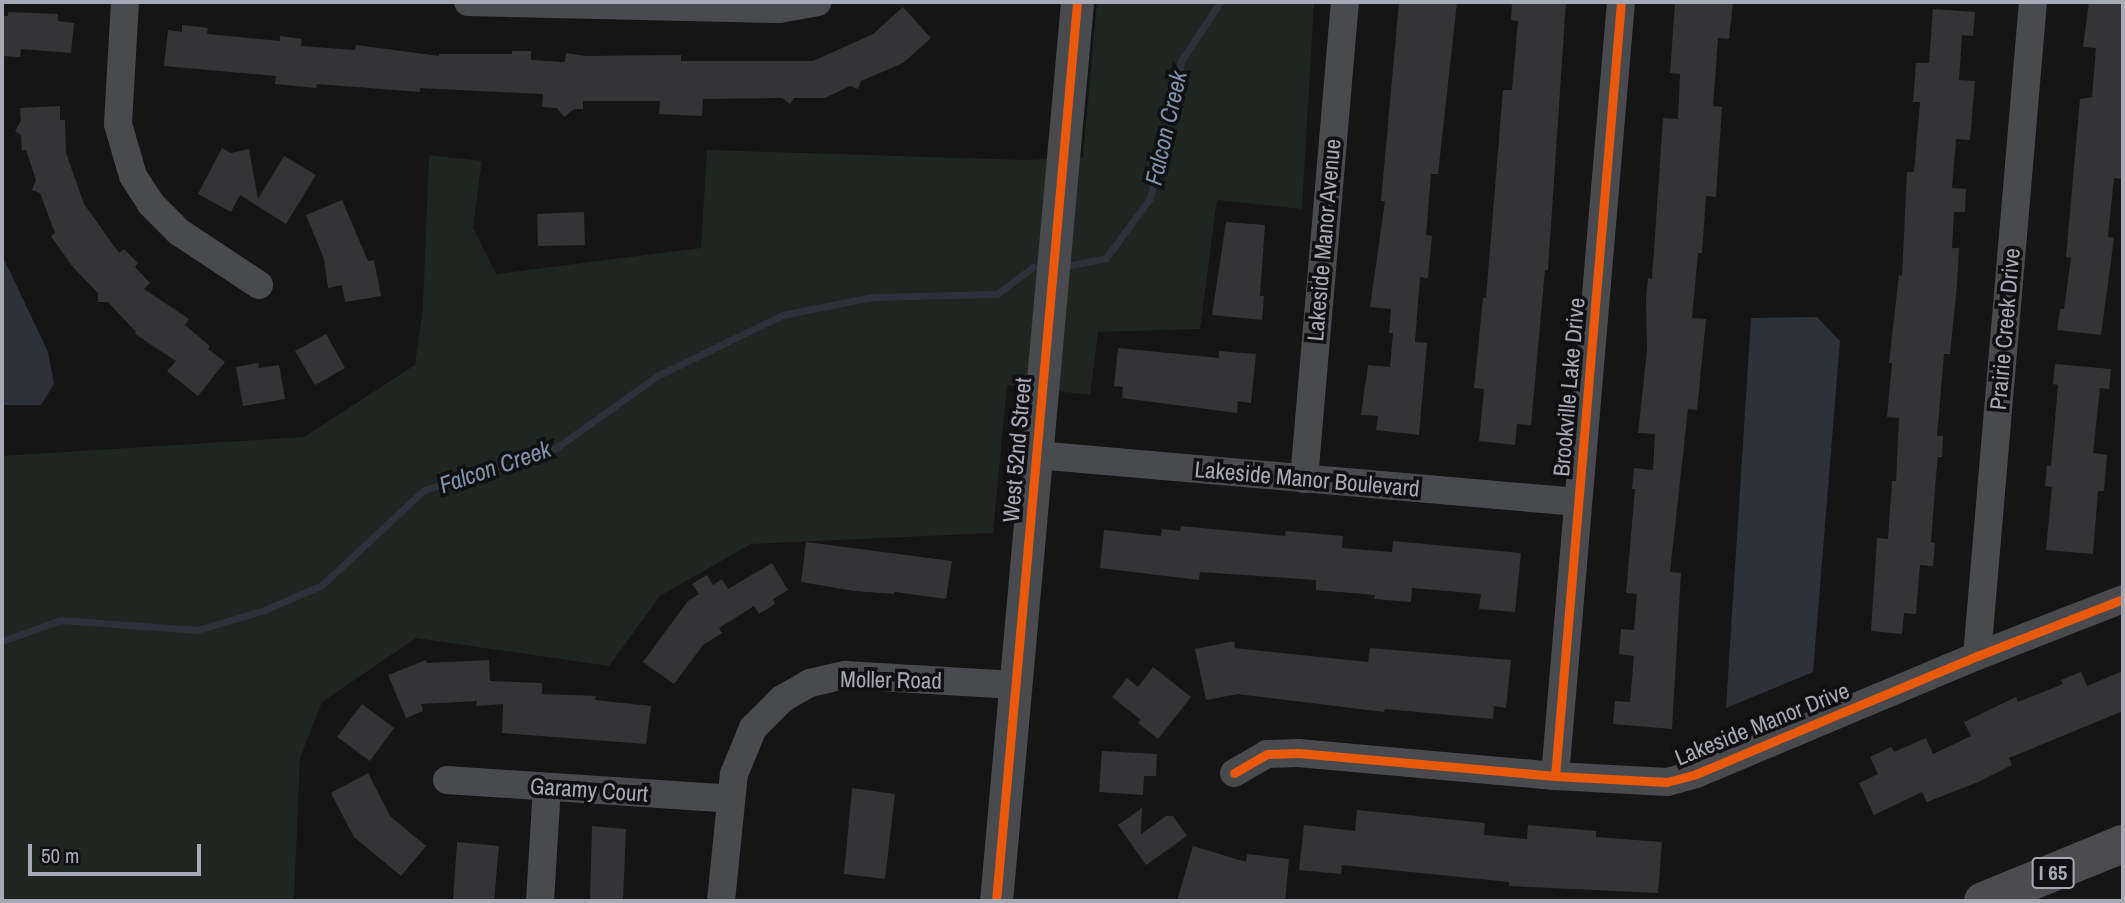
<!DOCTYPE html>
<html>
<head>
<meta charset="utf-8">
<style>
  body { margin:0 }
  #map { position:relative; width:2125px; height:903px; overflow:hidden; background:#151515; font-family:"Archivo Narrow",sans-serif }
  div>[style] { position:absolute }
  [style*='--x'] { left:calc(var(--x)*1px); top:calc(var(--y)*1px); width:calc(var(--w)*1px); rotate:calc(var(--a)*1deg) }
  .green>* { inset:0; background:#1f2521 }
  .water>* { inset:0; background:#2d3139 }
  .stream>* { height:7px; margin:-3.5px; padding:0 3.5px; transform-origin:3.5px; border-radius:3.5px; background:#2d3139 }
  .building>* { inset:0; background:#343436 }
  .minor>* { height:28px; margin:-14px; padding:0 14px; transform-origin:14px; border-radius:14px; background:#494a4e }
  .tertiary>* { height:33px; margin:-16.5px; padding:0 16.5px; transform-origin:16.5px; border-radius:16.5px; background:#494a4e }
  .motorway>* { height:38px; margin:-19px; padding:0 19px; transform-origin:19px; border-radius:19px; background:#4c4c4f }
  .cycleway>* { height:9px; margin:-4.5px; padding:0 4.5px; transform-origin:4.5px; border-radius:4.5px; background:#e8590c }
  span { translate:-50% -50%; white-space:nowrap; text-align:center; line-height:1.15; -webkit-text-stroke:7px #100f11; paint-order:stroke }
  .shield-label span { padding:2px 5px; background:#100f11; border:2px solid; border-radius:5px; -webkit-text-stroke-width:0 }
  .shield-label { font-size:21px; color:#a7a9b5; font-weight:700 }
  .street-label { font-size:23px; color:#a7a9b5 }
  .water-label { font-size:24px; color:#8291ac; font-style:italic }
  .frame { position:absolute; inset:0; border:4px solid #a7a9b5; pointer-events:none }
  .scale { position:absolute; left:28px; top:844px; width:173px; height:32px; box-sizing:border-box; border:4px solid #a7a9b5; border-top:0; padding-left:9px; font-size:21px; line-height:24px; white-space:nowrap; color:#a7a9b5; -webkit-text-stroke:5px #100f11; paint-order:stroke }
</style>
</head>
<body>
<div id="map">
  <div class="green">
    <i style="clip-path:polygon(1097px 2px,1314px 2px,1302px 209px,1217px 200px,1200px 329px,1098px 332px,1090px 395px,1007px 385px,993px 533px,751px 544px,660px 596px,609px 666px,416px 638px,322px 702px,300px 758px,294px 901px,2px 901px,2px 456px,304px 437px,415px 365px,423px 306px,429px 155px,482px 161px,473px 228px,496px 274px,701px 248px,707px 150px,1028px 160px,1083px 157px)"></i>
  </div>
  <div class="water">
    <i style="clip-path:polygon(2px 255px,48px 352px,54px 384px,41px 405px,2px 405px)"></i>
    <i style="clip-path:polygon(1817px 317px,1840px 341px,1813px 672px,1726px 708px,1751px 318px)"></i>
  </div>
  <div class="stream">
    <i style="--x:1071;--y:265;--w:36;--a:-11"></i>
    <i style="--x:1106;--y:258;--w:74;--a:-53.7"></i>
    <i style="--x:1150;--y:198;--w:140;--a:-77.2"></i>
    <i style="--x:1181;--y:61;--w:71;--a:-56.5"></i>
    <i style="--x:2;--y:641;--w:63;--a:-19.6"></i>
    <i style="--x:61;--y:620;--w:136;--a:4.2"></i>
    <i style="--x:197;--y:630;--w:68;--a:-16.3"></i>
    <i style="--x:262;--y:611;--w:65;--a:-23.4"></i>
    <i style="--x:322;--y:585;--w:139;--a:-43"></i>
    <i style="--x:424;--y:490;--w:139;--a:-17.7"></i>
    <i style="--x:556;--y:448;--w:124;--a:-35.5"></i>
    <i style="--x:657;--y:376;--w:139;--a:-26"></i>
    <i style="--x:782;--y:315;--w:92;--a:-11.3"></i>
    <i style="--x:872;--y:297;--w:125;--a:-1.4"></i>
    <i style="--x:997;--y:294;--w:45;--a:-36.9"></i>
  </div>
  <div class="building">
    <i style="clip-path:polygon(1399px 2px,1457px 2px,1438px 174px,1431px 174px,1426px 235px,1432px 236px,1428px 278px,1420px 277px,1415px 342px,1427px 343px,1419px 435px,1376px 430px,1378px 416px,1361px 415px,1368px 365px,1390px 367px,1393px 333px,1389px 333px,1391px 309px,1370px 307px,1385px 201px,1381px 201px)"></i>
    <i style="clip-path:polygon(1512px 2px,1566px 2px,1548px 270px,1545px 270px,1531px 425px,1517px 424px,1515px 445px,1479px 441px,1484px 389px,1474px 388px,1483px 298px,1486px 298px,1503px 90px,1512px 90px,1518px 21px,1511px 20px)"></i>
    <i style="clip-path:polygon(1675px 2px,1733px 2px,1729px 39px,1718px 38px,1713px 106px,1722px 107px,1716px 197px,1706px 196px,1702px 253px,1698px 253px,1692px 318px,1706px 319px,1697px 410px,1688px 409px,1670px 572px,1681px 573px,1672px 729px,1613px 724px,1615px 701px,1630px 702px,1634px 656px,1619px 654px,1621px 629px,1634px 630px,1637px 594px,1626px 593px,1635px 489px,1632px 489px,1634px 468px,1653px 470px,1655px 434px,1638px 433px,1647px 351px,1646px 299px,1648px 278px,1652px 279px,1663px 118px,1678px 119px,1680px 74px,1670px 73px)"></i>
    <i style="clip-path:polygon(2089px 2px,2123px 2px,2123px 179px,2114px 178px,2108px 237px,2114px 238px,2101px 335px,2057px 330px,2060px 309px,2064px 309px,2071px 258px,2066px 257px,2080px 99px,2092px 97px,2096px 48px,2083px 47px)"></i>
    <i style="clip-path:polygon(903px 7px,931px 38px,903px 63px,861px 81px,858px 89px,850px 86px,825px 98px,794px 98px,790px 104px,782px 98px,703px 99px,702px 116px,659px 114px,660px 101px,583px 101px,583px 109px,574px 109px,564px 117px,557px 108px,542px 107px,543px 94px,420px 88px,420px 92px,317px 84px,316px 88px,275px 84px,276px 76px,164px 66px,168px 30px,182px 32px,182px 25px,208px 28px,207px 34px,280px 41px,280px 36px,302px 39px,301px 46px,355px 50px,356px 45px,439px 56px,439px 54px,512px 54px,512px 51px,531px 51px,531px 60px,565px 62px,566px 53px,586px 56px,681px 55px,681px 61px,813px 61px,873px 34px)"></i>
    <i style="clip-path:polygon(1933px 9px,1975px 12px,1973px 36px,1962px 35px,1959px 80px,1975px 81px,1970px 140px,1956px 139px,1952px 188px,1966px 189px,1965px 212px,1954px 212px,1952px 248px,1959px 248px,1957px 285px,1950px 354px,1944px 354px,1937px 436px,1943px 436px,1942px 457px,1938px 457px,1936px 476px,1931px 542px,1935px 543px,1933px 566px,1920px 565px,1916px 614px,1904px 613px,1902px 634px,1871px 631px,1877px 538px,1888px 539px,1892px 481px,1896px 481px,1899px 418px,1887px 417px,1892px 363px,1889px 363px,1899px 275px,1902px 276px,1907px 172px,1914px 172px,1920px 102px,1913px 102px,1916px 63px,1929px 63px)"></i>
    <i style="clip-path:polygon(8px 12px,58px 14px,58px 21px,74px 23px,71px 53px,21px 49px,20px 57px,2px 56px,2px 16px,8px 16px)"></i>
    <i style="clip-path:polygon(60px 106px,60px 120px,65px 120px,66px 153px,84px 204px,119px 253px,124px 249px,138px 263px,135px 267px,150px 283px,144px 289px,189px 319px,185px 325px,210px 346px,208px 349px,225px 362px,198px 396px,167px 371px,176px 361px,135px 334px,136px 332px,108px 302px,98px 302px,98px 293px,72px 266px,51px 236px,55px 233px,40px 193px,32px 190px,36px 180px,26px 150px,22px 151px,21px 135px,15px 131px,21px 121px,20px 108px)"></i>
    <i style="clip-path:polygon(222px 148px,231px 153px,249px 149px,258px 199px,284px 156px,316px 175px,286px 224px,240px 195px,231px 212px,198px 194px)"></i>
    <i style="clip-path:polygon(342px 200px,368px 261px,374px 260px,381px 296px,345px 302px,342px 285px,328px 288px,324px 259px,306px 215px)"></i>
    <i style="clip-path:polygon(584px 212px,585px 245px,538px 246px,537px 214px)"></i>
    <i style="clip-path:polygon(1226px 222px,1265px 225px,1260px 296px,1264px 296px,1262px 320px,1212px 315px)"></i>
    <i style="clip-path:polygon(326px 334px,345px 368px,315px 385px,295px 351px)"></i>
    <i style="clip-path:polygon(1118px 348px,1219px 358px,1219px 351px,1256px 354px,1251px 403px,1238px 401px,1237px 413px,1122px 398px,1123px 387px,1114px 386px)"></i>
    <i style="clip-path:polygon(258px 363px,259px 368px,279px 365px,285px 399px,243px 406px,236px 367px)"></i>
    <i style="clip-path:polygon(2055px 364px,2111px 369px,2109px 389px,2100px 388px,2093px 453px,2107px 455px,2104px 491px,2098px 491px,2093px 554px,2046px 550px,2052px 487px,2045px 486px,2047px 465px,2051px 466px,2058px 385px,2053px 384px)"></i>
    <i style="clip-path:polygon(1181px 526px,1285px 536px,1286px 531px,1343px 536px,1342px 548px,1392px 552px,1393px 541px,1521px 553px,1515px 612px,1479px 609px,1481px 594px,1412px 588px,1411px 602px,1374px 599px,1375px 595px,1316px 590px,1316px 580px,1200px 572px,1199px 580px,1100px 568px,1104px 530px,1161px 536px,1162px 529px,1180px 531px)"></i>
    <i style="clip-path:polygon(806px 542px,952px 561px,946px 599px,895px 592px,894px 594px,854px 591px,801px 582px)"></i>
    <i style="clip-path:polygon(772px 563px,788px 590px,773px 599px,775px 604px,759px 614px,754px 606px,719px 628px,722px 633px,703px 645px,674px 684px,643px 662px,688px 601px,699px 594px,692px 584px,707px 575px,713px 585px,722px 579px,728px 589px)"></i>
    <i style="clip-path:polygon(1234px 641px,1235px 648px,1368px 662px,1370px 648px,1511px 660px,1506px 708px,1494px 706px,1493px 719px,1385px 709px,1384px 712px,1238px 694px,1206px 700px,1195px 649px)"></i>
    <i style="clip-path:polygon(426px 660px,427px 663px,489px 660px,490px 681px,542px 683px,542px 694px,596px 696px,595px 700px,651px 706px,646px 744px,502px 733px,503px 704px,476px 706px,477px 701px,421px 704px,423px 711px,406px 718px,388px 675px)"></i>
    <i style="clip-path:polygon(1153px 667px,1191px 697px,1158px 739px,1138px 723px,1141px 720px,1112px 697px,1127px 678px,1138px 687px)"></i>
    <i style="clip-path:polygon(2123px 671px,2123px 711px,2009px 758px,2012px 765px,1978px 782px,1927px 802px,1922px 792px,1874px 815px,1859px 783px,1878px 774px,1870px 757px,1891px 747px,1894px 752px,1926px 738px,1933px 754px,1971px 736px,1964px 722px,2016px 697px,2018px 702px,2063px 684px,2061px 680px,2081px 672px,2087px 686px)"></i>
    <i style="clip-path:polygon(362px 704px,394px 728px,370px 761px,337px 737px)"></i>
    <i style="clip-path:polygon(1102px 751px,1157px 754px,1156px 776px,1144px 776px,1143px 795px,1099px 792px)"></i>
    <i style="clip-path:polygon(368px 773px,390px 816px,426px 846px,401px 876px,354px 837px,331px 793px)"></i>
    <i style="clip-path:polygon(852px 788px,895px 794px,885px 879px,844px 874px)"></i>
    <i style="clip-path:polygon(1142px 808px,1141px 834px,1166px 816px,1173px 816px,1187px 836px,1146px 865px,1118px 825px)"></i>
    <i style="clip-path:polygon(1357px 810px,1485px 823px,1484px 835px,1527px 839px,1528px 825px,1596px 831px,1596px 837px,1662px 842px,1658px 893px,1509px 886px,1509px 882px,1342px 865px,1341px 874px,1299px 870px,1304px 825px,1355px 831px)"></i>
    <i style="clip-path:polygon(592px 826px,626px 829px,623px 901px,590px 901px)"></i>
    <i style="clip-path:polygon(457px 842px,499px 846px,494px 901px,453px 901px)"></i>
    <i style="clip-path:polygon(1193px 846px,1246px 862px,1247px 854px,1289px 859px,1285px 901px,1177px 901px)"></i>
  </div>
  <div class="minor">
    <i style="--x:125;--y:2;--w:122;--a:93.3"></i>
    <i style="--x:118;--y:124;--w:54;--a:73.9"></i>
    <i style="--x:133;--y:176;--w:33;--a:57"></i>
    <i style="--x:151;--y:204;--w:40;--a:45"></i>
    <i style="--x:179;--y:232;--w:96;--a:33.5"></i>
    <i style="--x:468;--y:2;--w:311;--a:1.3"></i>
    <i style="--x:779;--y:9;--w:39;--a:-10"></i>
    <i style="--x:1036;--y:455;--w:544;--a:4.96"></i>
    <i style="--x:1304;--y:479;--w:479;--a:-85.1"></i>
    <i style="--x:1977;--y:656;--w:656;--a:-85.11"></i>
    <i style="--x:1234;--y:773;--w:38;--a:-30"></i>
    <i style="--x:1267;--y:754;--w:31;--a:-2"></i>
    <i style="--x:1298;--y:753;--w:258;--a:5.1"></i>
    <i style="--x:1555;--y:776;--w:112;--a:3.1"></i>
    <i style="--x:1667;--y:782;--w:30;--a:-15"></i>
    <i style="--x:1696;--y:774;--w:305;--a:-22.8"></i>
    <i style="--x:1977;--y:656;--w:157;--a:-21.3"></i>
    <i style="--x:1555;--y:776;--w:777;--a:-85.13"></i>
    <i style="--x:447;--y:780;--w:284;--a:3.8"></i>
    <i style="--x:540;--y:901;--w:114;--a:-86.5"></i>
    <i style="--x:721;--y:901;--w:128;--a:-84.2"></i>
    <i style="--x:734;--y:774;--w:50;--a:-67.6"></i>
    <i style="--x:753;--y:728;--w:41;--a:-45"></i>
    <i style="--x:782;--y:699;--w:32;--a:-30"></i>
    <i style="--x:810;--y:683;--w:36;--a:-13"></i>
    <i style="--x:845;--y:675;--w:170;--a:3.4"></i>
  </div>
  <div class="tertiary">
    <i style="--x:996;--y:901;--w:903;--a:-84.85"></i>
  </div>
  <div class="motorway">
    <i style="--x:1983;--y:901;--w:151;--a:-22.2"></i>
  </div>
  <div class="cycleway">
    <i style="--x:1234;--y:773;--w:38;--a:-30"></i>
    <i style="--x:1267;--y:754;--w:31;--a:-2"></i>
    <i style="--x:1298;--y:753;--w:258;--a:5.1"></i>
    <i style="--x:1555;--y:776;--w:112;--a:3.1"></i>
    <i style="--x:1667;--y:782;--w:30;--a:-15"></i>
    <i style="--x:1696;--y:774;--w:305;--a:-22.8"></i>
    <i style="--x:1977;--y:656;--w:157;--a:-21.3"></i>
    <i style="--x:1555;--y:776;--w:777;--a:-85.13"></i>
    <i style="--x:996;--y:901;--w:903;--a:-84.85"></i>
  </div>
  <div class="shield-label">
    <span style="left:2053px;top:873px">I 65</span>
  </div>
  <div class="street-label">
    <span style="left:1324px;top:240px;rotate:-85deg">Lakeside Manor Avenue</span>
    <span style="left:2005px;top:329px;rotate:-85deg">Prairie Creek Drive</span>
    <span style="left:1569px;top:387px;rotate:-85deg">Brookville Lake Drive</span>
    <span style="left:1017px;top:450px;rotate:-85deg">West 52nd Street</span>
    <span style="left:1307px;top:479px;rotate:5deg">Lakeside Manor Boulevard</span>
    <span style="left:891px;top:680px;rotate:1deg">Moller Road</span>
    <span style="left:1762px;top:724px;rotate:-22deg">Lakeside Manor Drive</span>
    <span style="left:589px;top:790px;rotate:4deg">Garamy Court</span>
  </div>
  <div class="water-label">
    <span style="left:1166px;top:128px;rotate:-77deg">Falcon Creek</span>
    <span style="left:495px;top:467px;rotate:-19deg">Falcon Creek</span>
  </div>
  <div class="frame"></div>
  <div class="scale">50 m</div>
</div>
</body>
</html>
